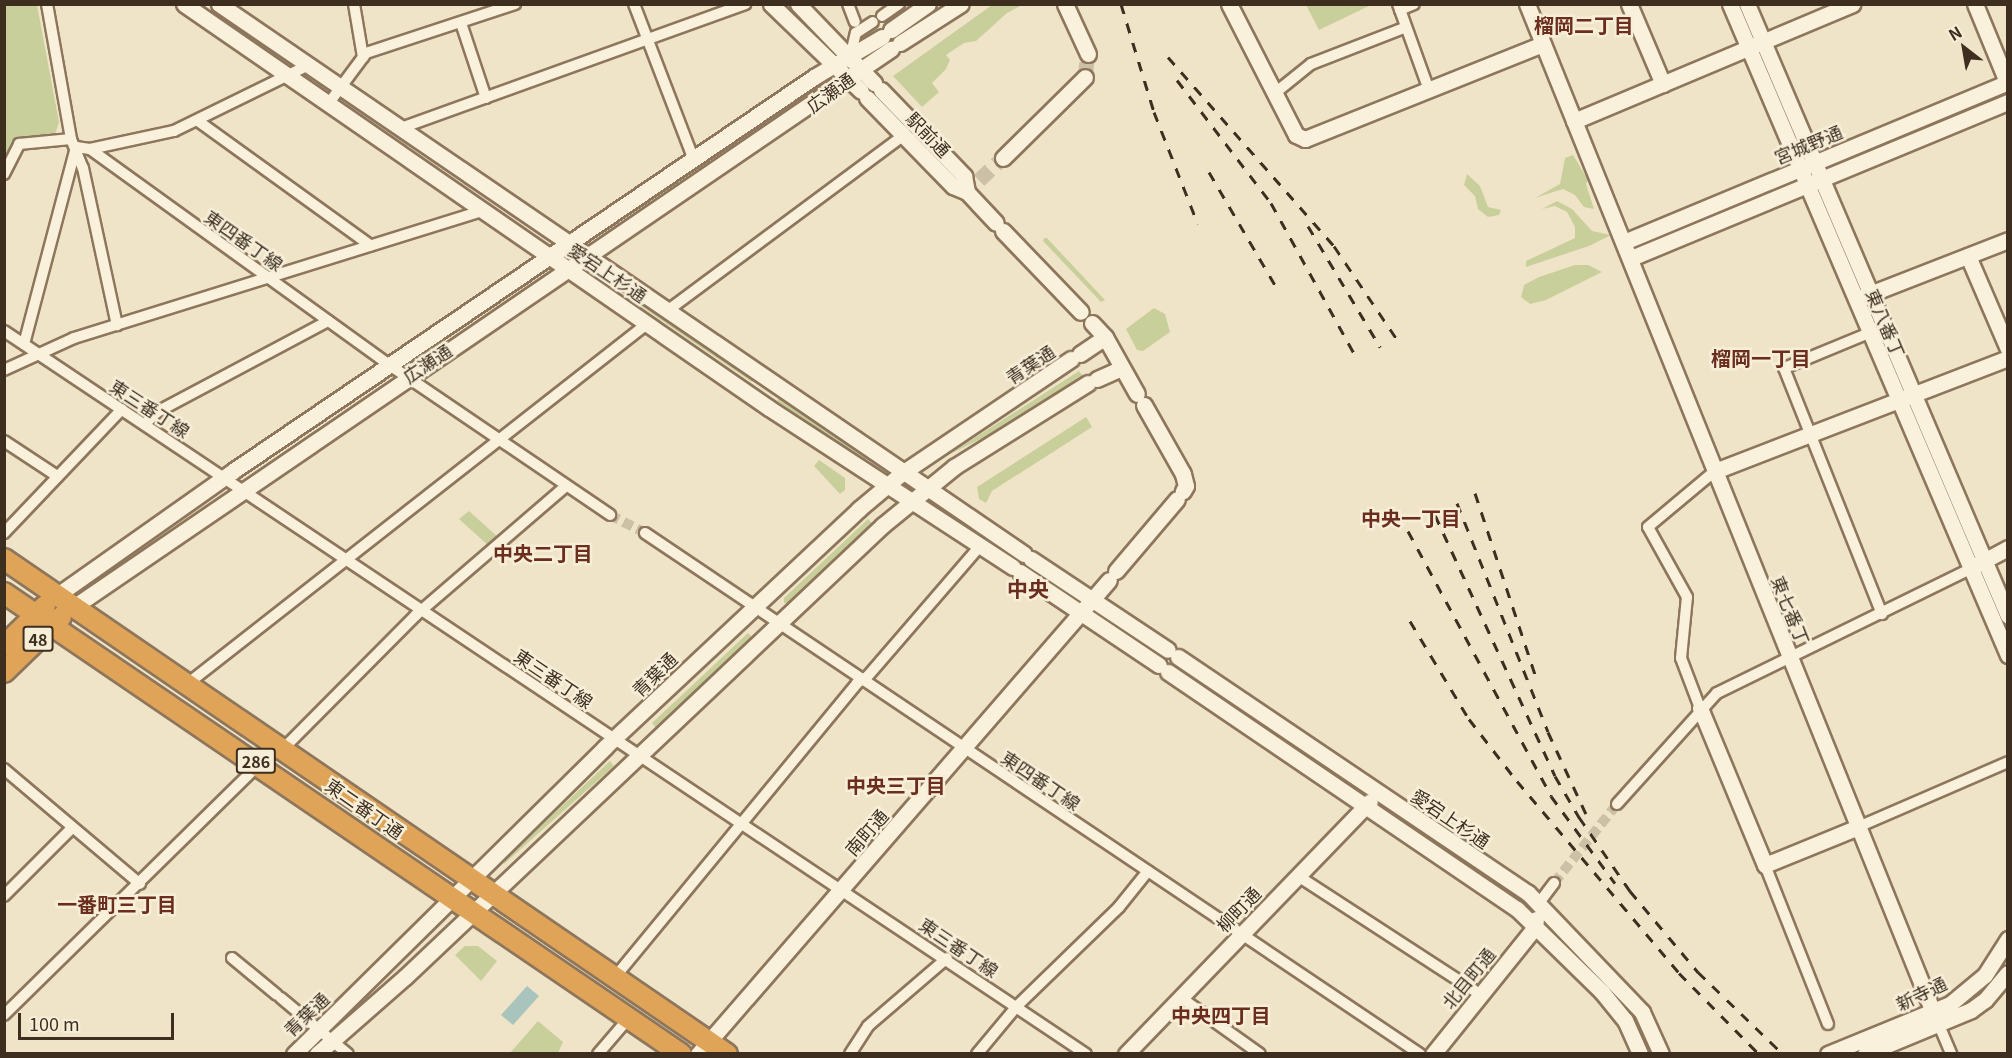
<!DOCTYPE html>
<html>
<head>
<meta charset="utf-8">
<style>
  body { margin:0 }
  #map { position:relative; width:2012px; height:1058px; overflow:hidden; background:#f0e4c8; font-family:Georgia,"Noto Sans JP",serif }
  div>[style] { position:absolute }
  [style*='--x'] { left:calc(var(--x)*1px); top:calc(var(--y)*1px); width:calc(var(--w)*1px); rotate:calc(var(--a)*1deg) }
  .green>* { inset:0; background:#c9cf9b }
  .water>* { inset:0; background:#a9c4bc }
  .street-tunnel>* { height:10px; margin-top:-5px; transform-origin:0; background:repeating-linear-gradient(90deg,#ccc0a6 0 10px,transparent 0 15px) }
  .secondary-tunnel>* { height:15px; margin-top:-7.5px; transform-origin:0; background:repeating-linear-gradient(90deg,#ccc0a6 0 15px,transparent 0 23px) }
  .roads { filter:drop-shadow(2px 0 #8d765c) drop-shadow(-2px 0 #8d765c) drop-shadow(0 2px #8d765c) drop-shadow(0 -2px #8d765c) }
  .street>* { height:10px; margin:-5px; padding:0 5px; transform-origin:5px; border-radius:5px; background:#faf1dc }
  .secondary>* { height:15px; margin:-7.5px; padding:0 7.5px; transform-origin:7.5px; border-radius:7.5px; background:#faf1dc }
  .highway>* { height:20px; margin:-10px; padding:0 10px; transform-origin:10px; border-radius:10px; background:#e0a458 }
  .rail>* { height:3px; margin-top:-1.5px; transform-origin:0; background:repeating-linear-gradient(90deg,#3d2e20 0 10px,transparent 0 20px) }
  span { translate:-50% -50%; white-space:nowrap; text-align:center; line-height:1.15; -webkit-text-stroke:5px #f7eed8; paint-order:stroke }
  .shield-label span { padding:2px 4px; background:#f7eed8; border:2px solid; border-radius:4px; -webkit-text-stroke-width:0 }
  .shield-label { font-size:16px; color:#3d2e20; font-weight:700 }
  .street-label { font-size:18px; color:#3d2e20 }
  .neighbourhood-label { font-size:20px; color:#6b2e1e; font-weight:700 }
  .quarter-label { font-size:21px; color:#6b2e1e; font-weight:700 }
  .frame { position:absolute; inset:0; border:6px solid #3d2e20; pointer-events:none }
  .north { position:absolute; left:1934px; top:18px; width:60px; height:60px; -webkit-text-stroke:4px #f7eed8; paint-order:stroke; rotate:329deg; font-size:16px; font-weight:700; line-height:24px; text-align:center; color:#3d2e20 }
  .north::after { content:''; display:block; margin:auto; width:21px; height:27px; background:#3d2e20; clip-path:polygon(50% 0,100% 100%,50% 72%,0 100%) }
  .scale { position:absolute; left:18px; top:1013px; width:156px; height:27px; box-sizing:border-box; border:3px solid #3d2e20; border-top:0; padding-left:8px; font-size:18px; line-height:21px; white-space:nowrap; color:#3d2e20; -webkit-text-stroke:4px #f7eed8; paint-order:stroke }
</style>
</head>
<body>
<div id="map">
  <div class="green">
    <i style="clip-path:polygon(1373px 4px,1319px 30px,1306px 5px,1306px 4px)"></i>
    <i style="clip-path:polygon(5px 5px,37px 5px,59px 122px,54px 137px,16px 138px,11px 151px,5px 152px)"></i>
    <i style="clip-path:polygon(992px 5px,1022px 5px,1007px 13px,976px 41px,964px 43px,946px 55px,950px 60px,946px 69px,932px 83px,939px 92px,922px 107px,893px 76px)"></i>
    <i style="clip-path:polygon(1573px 155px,1588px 180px,1586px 184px,1594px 209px,1584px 207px,1575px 195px,1563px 189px,1535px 198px,1560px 184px,1565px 158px)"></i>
    <i style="clip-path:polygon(1467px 174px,1480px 186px,1488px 207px,1501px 210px,1499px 215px,1488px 217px,1478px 209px,1475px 196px,1464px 185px)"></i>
    <i style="clip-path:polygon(1557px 201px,1572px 209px,1592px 231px,1611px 235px,1589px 246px,1526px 267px,1526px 261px,1575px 238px,1575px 227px,1567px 212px,1555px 206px,1542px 209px)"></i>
    <i style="clip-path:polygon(1044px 238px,1047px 238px,1105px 300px,1101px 302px,1043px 241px)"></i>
    <i style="clip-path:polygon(1588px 265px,1602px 272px,1546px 300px,1530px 304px,1521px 297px,1524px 285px,1539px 277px,1575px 265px)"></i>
    <i style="clip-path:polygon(604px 277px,755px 379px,752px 382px,687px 338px,602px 279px)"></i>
    <i style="clip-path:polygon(1154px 308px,1165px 314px,1170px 332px,1143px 351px,1137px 350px,1126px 329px)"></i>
    <i style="clip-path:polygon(1079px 371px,1083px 376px,1001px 429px,948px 455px)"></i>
    <i style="clip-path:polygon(780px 397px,824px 429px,867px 458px,864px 460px,777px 401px)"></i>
    <i style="clip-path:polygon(1086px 417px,1092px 427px,992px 491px,986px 503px,979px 499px,977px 487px)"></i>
    <i style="clip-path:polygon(819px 460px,845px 478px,845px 490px,840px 494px,814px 466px)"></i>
    <i style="clip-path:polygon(469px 511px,499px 538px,490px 547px,459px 519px)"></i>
    <i style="clip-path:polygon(868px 519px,873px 524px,790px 603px,784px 603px,784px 598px)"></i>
    <i style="clip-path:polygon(748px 633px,752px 637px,656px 728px,652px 723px)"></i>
    <i style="clip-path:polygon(610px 761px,614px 766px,504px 864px,504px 860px)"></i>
    <i style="clip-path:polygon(465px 946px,478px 946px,497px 961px,481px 981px,455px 955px)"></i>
    <i style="clip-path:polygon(538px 1021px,563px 1042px,558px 1053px,510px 1053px)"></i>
  </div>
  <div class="water">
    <i style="clip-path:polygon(527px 986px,539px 996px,513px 1025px,501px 1015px)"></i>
  </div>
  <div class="street-tunnel">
    <i style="--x:610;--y:515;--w:39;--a:27"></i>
    <i style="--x:1554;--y:883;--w:101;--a:-51.4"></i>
  </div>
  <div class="secondary-tunnel">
    <i style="--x:1085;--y:77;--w:23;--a:-83"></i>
    <i style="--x:979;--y:180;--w:33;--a:-43"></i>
  </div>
  <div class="roads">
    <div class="street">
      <i style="--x:47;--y:4;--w:137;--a:79.9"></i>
      <i style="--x:71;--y:139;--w:31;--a:68"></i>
      <i style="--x:83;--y:168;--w:161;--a:77.8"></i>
      <i style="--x:354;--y:4;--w:54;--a:80.4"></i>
      <i style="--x:634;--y:4;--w:167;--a:69"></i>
      <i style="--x:848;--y:4;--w:19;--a:69"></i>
      <i style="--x:1398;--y:4;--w:91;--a:70.2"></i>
      <i style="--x:1400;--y:10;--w:15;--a:-23"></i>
      <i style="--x:882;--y:16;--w:21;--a:-35"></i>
      <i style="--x:461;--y:23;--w:79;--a:71.6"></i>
      <i style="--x:850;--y:58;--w:26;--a:-77"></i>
      <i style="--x:856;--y:33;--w:20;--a:-33"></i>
      <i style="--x:1275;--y:93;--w:46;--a:-38.9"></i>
      <i style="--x:1311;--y:64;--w:100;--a:-21.2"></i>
      <i style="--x:329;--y:103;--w:62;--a:-53.5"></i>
      <i style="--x:366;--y:53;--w:157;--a:-18.2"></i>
      <i style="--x:198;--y:121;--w:213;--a:35.8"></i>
      <i style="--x:401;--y:128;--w:366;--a:-19.8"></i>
      <i style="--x:76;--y:147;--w:14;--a:8"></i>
      <i style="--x:90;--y:149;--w:371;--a:35.8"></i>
      <i style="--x:391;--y:366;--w:265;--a:34.2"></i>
      <i style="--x:90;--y:149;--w:86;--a:-12.1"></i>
      <i style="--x:174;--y:131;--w:150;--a:-26.1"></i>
      <i style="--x:4;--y:174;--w:34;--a:-63"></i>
      <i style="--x:19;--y:144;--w:52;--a:-5.5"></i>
      <i style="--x:667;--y:311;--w:294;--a:-36.6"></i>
      <i style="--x:4;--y:331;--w:1301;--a:33.75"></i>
      <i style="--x:1869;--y:333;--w:92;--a:157.6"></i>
      <i style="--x:1784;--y:368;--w:265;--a:68.3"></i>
      <i style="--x:24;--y:344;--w:204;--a:-75.2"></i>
      <i style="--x:4;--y:370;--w:77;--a:-24.6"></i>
      <i style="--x:74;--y:338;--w:430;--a:-17.3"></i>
      <i style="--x:145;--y:424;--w:17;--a:-45"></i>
      <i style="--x:157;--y:412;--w:194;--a:-28"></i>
      <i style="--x:4;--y:441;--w:64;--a:33.4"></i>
      <i style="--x:4;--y:533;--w:171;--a:-46.4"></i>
      <i style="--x:645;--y:533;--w:934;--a:33.91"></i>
      <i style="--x:186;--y:685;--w:587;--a:-38.08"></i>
      <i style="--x:1700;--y:708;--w:53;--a:-110.8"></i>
      <i style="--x:1681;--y:658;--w:61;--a:-84.4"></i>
      <i style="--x:1687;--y:597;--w:80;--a:-119.1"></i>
      <i style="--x:1648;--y:527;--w:87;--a:-39.9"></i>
      <i style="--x:282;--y:750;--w:190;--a:-45.2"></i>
      <i style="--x:416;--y:615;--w:198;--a:-40.7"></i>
      <i style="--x:4;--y:769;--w:178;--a:40.2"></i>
      <i style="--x:1617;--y:804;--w:149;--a:-48"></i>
      <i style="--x:1717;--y:693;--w:282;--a:-26.1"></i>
      <i style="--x:1858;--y:827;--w:163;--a:-23.4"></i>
      <i style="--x:1765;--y:865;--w:171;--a:68.4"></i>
      <i style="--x:1298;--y:876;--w:217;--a:33"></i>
      <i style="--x:4;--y:896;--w:96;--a:-45"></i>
      <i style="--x:1539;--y:903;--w:25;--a:-53"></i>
      <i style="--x:232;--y:958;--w:58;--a:39.4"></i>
      <i style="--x:615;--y:977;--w:381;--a:-50.5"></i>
      <i style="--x:857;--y:683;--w:12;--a:-31"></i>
      <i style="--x:867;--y:677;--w:173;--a:-49.2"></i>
      <i style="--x:1180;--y:997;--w:98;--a:35.5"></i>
      <i style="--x:281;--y:998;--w:87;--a:39.9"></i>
      <i style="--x:4;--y:1015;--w:358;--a:-44.5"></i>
      <i style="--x:1936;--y:1018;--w:39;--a:67"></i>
      <i style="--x:598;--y:1054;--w:48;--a:-49.3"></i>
      <i style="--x:850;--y:1054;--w:33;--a:-57"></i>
      <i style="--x:868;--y:1026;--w:104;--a:-40.7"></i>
      <i style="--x:977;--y:1054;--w:62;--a:-50.2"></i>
      <i style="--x:1017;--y:1006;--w:142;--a:-44.1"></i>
      <i style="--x:1119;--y:907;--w:46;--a:-51.1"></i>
    </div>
    <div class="secondary">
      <i style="--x:184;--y:4;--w:711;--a:34.63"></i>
      <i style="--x:769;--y:408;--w:291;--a:33.1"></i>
      <i style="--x:219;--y:4;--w:975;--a:34.34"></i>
      <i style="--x:771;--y:4;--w:125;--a:44"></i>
      <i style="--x:798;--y:4;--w:110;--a:46.1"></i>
      <i style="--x:1065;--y:4;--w:55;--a:65.3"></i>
      <i style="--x:1229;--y:4;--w:147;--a:62.9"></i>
      <i style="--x:1296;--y:135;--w:10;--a:24"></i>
      <i style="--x:1305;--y:139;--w:256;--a:-21.8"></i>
      <i style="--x:1527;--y:4;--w:1087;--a:68.06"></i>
      <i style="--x:1629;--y:4;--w:87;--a:67"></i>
      <i style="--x:1730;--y:4;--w:708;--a:66.88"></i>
      <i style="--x:1747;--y:4;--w:665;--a:66.9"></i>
      <i style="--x:1975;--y:4;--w:84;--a:67.7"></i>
      <i style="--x:891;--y:30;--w:45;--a:-35.1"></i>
      <i style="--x:900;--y:43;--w:72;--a:-32.6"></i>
      <i style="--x:881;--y:90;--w:120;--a:46"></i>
      <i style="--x:964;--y:176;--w:16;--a:79"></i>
      <i style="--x:867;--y:98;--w:123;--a:45.7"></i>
      <i style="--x:953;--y:186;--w:15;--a:23"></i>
      <i style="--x:967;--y:192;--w:42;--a:46.9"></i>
      <i style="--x:1574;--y:121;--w:302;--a:-22.8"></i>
      <i style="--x:1003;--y:158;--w:115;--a:-44.6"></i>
      <i style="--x:1003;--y:231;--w:112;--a:46.1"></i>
      <i style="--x:1624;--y:242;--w:416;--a:-22.6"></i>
      <i style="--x:1968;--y:256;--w:101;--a:66.7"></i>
      <i style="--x:1631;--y:258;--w:408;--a:-22.5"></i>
      <i style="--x:1862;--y:297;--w:157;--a:-21.3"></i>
      <i style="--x:1092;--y:323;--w:19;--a:47"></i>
      <i style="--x:1105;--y:337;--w:65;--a:60.7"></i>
      <i style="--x:1080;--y:354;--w:30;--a:-34"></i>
      <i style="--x:1097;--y:379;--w:27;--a:-24"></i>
      <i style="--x:1144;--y:405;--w:79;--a:60.5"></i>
      <i style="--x:1183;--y:474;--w:12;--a:76"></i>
      <i style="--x:1186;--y:486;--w:6;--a:121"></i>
      <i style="--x:1715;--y:471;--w:314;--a:-21.1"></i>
      <i style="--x:1031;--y:559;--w:164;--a:33.6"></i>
      <i style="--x:1976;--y:565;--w:36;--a:-28"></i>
      <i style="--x:1116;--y:571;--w:94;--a:-49.7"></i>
      <i style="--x:1020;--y:572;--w:167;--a:33.8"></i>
      <i style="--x:56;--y:596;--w:217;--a:-35.2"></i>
      <i style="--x:233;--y:471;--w:702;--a:-34.14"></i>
      <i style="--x:814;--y:77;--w:79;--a:-30.5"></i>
      <i style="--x:72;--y:608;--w:992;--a:-34.32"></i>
      <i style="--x:1178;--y:657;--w:422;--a:34"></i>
      <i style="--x:1528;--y:893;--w:165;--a:46.2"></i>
      <i style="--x:1642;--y:1012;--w:46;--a:65.7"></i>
      <i style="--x:1168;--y:672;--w:422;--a:34.2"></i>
      <i style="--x:1517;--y:909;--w:119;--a:44.3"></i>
      <i style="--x:1602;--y:992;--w:36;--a:51"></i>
      <i style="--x:1625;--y:1020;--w:37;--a:66"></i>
      <i style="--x:1700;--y:708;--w:170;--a:67.5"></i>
      <i style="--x:1765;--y:865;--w:100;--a:-22.2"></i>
      <i style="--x:294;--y:1054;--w:437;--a:-44.6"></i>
      <i style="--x:605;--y:747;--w:348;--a:-43.1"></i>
      <i style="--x:859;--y:509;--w:56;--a:-39.9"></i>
      <i style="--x:902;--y:473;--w:204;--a:-34"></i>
      <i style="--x:317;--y:1054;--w:117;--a:-41.2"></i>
      <i style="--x:405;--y:977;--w:658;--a:-43.4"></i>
      <i style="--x:883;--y:525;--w:92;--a:-39.2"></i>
      <i style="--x:954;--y:467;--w:158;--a:-32.1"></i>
      <i style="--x:698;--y:1054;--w:627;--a:-49.07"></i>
      <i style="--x:1126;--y:1054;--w:351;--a:-46"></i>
      <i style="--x:1433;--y:1054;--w:163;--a:-51.2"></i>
      <i style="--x:1535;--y:927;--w:8;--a:-83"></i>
      <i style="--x:1828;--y:1054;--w:132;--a:-22.3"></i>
      <i style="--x:1950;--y:1004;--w:45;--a:-39.6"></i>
      <i style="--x:1985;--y:975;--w:43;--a:-57.4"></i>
      <i style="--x:1865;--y:1054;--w:115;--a:-22.5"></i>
      <i style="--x:1971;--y:1010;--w:17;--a:-36"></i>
      <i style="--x:1985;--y:1000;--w:35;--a:-50"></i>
    </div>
    <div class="highway">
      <i style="--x:4;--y:559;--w:876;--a:34.4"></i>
      <i style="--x:4;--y:593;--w:819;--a:34.25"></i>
      <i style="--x:4;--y:646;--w:57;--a:-44.3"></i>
      <i style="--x:4;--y:672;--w:79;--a:-44"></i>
    </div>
  </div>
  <div class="rail">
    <i style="--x:1121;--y:4;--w:113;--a:73"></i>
    <i style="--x:1154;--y:112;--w:120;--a:68.6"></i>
    <i style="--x:1168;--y:57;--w:252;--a:48.7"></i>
    <i style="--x:1334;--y:246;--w:111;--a:56"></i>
    <i style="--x:1177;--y:80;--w:155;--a:52.6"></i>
    <i style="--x:1271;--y:203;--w:178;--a:61.1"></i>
    <i style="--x:1209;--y:172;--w:137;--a:59.7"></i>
    <i style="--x:1308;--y:226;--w:141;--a:59.2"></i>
    <i style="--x:1475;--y:493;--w:191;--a:71.7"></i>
    <i style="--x:1457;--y:503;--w:246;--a:68.3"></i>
    <i style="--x:1548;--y:732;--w:93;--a:65.1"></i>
    <i style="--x:1435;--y:515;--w:287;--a:65.3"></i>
    <i style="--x:1555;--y:776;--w:48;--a:59.7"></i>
    <i style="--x:1579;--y:817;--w:90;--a:55.4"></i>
    <i style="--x:1630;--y:891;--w:106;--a:50"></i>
    <i style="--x:1698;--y:972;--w:118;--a:44"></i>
    <i style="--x:1408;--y:531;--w:301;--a:61.6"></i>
    <i style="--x:1551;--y:796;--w:108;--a:53.7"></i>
    <i style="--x:1410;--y:621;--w:114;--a:59"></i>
    <i style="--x:1469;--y:719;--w:78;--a:52.3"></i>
    <i style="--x:1517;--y:781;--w:251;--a:49.8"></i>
    <i style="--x:1679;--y:973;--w:114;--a:45.4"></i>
  </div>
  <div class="shield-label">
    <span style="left:38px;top:639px">48</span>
    <span style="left:256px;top:761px">286</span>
  </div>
  <div class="street-label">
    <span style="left:830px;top:92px;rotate:-36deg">広瀬通</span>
    <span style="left:929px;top:134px;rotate:46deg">駅前通</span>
    <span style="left:1808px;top:144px;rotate:-23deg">宮城野通</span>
    <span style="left:244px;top:240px;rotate:35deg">東四番丁線</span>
    <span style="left:608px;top:272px;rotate:34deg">愛宕上杉通</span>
    <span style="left:1886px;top:323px;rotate:67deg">東八番丁</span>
    <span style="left:427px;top:363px;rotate:-34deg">広瀬通</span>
    <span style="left:1030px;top:364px;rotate:-34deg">青葉通</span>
    <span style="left:150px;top:408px;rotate:33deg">東三番丁線</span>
    <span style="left:1791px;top:610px;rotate:68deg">東七番丁</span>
    <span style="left:654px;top:674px;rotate:-44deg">青葉通</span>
    <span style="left:554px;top:678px;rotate:34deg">東三番丁線</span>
    <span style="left:1041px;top:780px;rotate:34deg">東四番丁線</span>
    <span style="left:365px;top:808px;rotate:35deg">東二番丁通</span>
    <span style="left:1451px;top:818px;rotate:34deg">愛宕上杉通</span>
    <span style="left:866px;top:832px;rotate:-49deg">南町通</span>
    <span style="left:1238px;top:909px;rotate:-46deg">柳町通</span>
    <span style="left:959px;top:947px;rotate:34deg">東三番丁線</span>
    <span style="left:1468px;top:978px;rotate:-51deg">北目町通</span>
    <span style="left:1921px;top:993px;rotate:-26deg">新寺通</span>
    <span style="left:306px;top:1014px;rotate:-44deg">青葉通</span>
  </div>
  <div class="neighbourhood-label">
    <span style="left:1584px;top:24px">榴岡二丁目</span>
    <span style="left:1761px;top:357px">榴岡一丁目</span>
    <span style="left:1411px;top:517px">中央一丁目</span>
    <span style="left:543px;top:552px">中央二丁目</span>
    <span style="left:896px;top:784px">中央三丁目</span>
    <span style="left:117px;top:903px">一番町三丁目</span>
    <span style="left:1221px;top:1014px">中央四丁目</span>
  </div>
  <div class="quarter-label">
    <span style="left:1028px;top:588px">中央</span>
  </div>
  <div class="frame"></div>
  <div class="north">N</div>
  <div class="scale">100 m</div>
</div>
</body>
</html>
